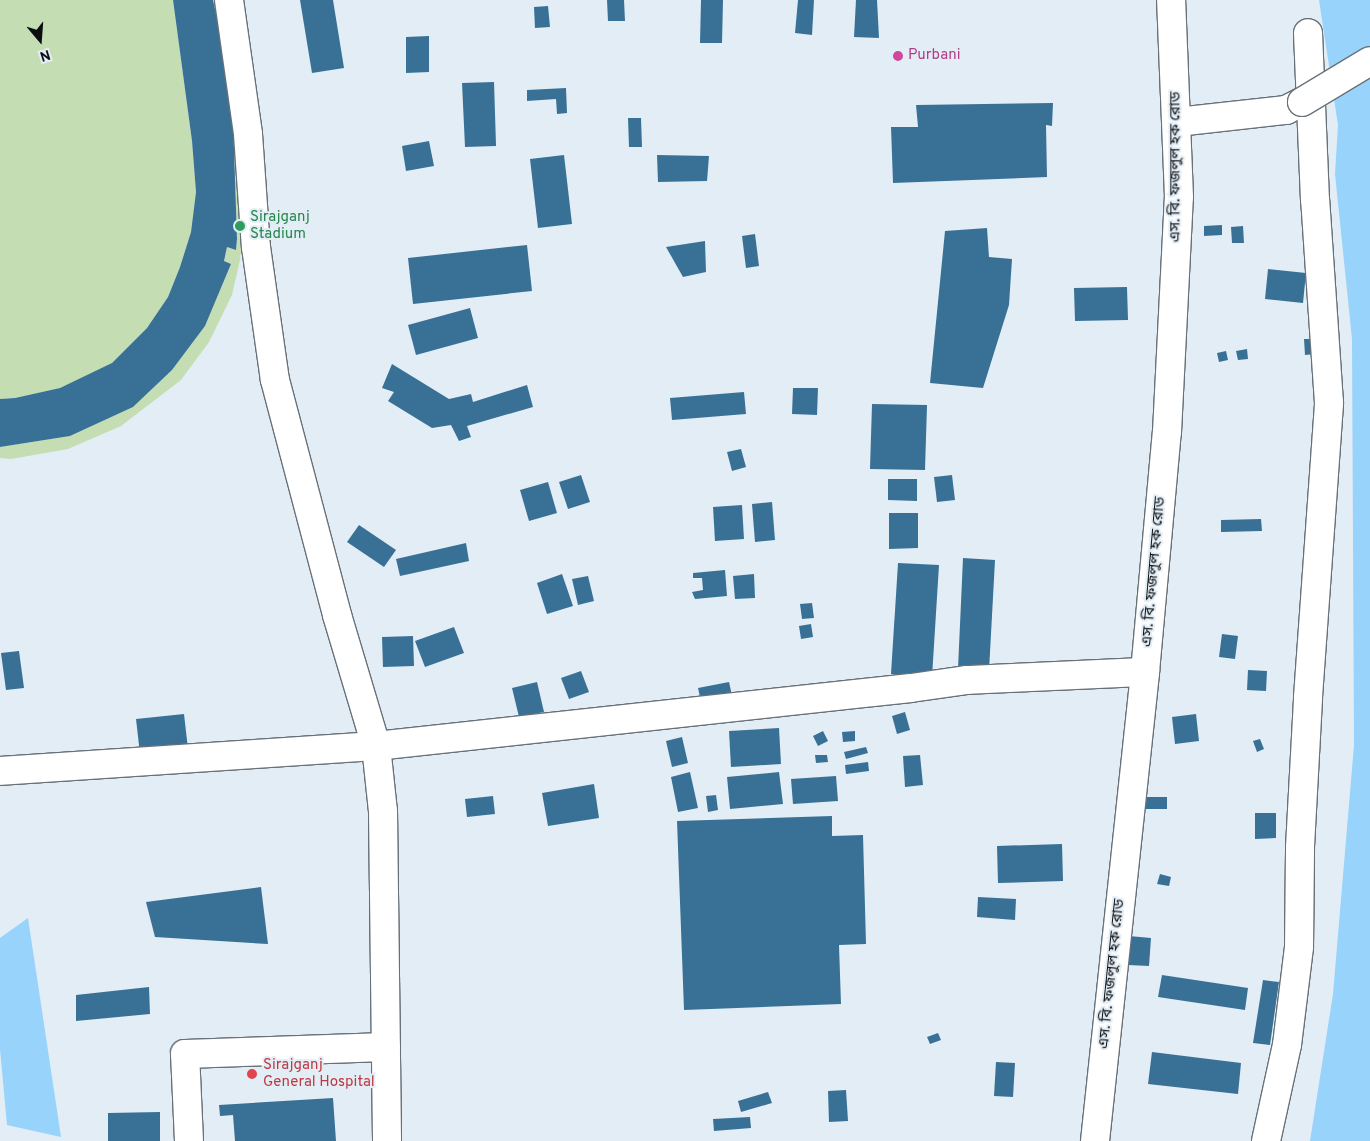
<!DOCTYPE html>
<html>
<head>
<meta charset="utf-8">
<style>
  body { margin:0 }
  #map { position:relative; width:1370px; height:1141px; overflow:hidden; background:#e3edf5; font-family:Overpass,"Noto Sans Bengali",sans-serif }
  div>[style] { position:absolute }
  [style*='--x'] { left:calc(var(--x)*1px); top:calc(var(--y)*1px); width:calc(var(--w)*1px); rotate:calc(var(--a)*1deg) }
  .green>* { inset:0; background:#c5ddb3 }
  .water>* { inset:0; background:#97d3fb }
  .building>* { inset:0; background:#397196 }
  .roads { filter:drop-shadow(1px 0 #687178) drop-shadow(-1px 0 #687178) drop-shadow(0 1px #687178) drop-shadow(0 -1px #687178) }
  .minor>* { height:28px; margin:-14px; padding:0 14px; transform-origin:14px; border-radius:14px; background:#fff }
  .major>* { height:28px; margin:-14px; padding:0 14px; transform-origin:14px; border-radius:14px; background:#fff }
  .bridges { filter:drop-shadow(1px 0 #687178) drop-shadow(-1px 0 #687178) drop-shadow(0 1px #687178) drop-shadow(0 -1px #687178) }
  .minor-bridge>* { height:28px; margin:-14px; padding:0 14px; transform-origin:14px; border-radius:14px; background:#fff }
  .dots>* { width:14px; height:14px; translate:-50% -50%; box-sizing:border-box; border:2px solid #e3edf5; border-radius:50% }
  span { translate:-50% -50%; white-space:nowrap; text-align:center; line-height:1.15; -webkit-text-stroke:4px #e3edf5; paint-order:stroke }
  .hotel-label { font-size:15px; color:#b23c85 }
  .left { translate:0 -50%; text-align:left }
  .street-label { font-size:15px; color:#0c0f11 }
  .leisure-label { font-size:15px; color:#27864d }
  .health-label { font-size:15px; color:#be3a42 }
  .north { position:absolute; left:15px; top:15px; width:50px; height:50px; -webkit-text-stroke:4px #e3edf5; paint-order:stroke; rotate:162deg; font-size:14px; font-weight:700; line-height:20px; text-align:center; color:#0c0f11 }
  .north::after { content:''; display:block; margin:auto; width:18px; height:22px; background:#0c0f11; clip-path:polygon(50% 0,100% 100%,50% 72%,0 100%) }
</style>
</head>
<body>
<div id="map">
  <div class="green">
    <i style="clip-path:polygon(0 0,173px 0,192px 141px,196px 192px,191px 232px,180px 267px,168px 297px,147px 328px,112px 363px,102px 369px,60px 388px,15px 398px,0 399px)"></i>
    <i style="clip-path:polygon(213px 0,218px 0,230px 58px,239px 108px,243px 160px,245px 213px,240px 260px,232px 295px,209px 342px,181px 380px,121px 426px,68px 449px,11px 459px,0 458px,0 447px,70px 436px,133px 407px,172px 370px,205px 326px,231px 264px,224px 261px,227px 247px,236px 250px,237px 239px,232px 88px)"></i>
  </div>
  <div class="water">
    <i style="clip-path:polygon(1319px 0,1370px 0,1370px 1141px,1310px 1141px,1333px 994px,1354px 745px,1352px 339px,1335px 174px,1338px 125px)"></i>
    <i style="clip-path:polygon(28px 918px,61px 1137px,7px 1125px,0 1049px,0 938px)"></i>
  </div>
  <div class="building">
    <i style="clip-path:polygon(173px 0,213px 0,232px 88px,237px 239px,236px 250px,227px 247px,224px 261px,231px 264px,205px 326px,172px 370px,133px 407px,70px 436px,0 447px,0 399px,15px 398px,60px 388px,112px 363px,147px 328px,168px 297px,180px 267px,191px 232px,196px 192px,192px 141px)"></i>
    <i style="clip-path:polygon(300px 0,333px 0,344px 68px,312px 73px)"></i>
    <i style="clip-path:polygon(607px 0,624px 0,625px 21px,608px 21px)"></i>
    <i style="clip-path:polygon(701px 0,723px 0,722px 43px,700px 43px)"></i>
    <i style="clip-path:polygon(798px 0,814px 0,812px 35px,795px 33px)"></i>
    <i style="clip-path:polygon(856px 0,877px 0,879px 38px,854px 37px)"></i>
    <i style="clip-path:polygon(548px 6px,550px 27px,535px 28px,534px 7px)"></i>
    <i style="clip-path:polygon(429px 36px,429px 72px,406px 73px,406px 37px)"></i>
    <i style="clip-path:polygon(494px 82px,496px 146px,465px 147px,462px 83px)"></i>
    <i style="clip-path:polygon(566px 88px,567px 113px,557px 114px,556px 99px,527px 101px,527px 90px)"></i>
    <i style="clip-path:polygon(1053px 103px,1052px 126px,1046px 125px,1047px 177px,893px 183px,891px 127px,918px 127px,916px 105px)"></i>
    <i style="clip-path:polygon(628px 118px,641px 118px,642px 147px,629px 147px)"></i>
    <i style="clip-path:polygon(429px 141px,434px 166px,406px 171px,402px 146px)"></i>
    <i style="clip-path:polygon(564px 155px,572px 224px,538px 228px,530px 159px)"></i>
    <i style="clip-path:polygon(657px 155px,709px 156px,707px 181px,658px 182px)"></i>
    <i style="clip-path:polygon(1222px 225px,1222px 235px,1204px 236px,1204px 226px)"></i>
    <i style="clip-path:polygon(1243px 226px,1244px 243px,1232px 243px,1231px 227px)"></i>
    <i style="clip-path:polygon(987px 228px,989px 257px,1012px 259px,1009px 305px,983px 388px,930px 383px,945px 231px)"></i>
    <i style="clip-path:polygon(755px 234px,759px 266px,746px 268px,742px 236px)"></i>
    <i style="clip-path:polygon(705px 241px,706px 272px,683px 277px,666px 247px)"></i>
    <i style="clip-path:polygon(527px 245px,532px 291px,413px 304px,408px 258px)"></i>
    <i style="clip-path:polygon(1268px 269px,1306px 273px,1303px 303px,1265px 299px)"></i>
    <i style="clip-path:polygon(1127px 287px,1128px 320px,1075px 321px,1074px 288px)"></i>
    <i style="clip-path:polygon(470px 308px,478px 338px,416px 355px,408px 325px)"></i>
    <i style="clip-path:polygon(1304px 339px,1314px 339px,1315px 354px,1305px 355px)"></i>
    <i style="clip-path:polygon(1247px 349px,1248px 359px,1238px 360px,1236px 351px)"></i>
    <i style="clip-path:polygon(1226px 351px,1228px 360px,1219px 362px,1217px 353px)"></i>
    <i style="clip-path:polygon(392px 364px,449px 399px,471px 394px,473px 402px,527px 385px,533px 407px,467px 426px,471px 437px,459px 441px,451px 425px,432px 428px,388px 401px,394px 392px,382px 388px)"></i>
    <i style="clip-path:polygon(793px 388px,818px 388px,817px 415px,792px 414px)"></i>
    <i style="clip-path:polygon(744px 392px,746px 414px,672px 420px,670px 398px)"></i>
    <i style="clip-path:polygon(872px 404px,927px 405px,925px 470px,870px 469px)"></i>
    <i style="clip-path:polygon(741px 449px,746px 467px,732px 471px,727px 452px)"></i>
    <i style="clip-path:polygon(581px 475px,590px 502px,568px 509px,559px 482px)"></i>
    <i style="clip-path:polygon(952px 475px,955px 500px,937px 502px,934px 477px)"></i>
    <i style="clip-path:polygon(888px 479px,917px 479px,917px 501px,888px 500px)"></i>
    <i style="clip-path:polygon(548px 482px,557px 513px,529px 521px,520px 490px)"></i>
    <i style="clip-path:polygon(772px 502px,775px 540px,755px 542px,752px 504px)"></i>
    <i style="clip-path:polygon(742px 505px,744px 539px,715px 541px,713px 507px)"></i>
    <i style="clip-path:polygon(889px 513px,918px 513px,918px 548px,889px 549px)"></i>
    <i style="clip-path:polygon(1261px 519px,1262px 531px,1221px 532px,1221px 520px)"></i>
    <i style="clip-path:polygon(359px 525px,396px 550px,384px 567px,347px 542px)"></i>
    <i style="clip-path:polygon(466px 543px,469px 561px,400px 576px,396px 559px)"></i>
    <i style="clip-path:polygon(963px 558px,995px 560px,989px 671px,958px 669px)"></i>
    <i style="clip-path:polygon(898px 563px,939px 565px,932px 677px,891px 674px)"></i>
    <i style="clip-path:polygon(725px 570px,727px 596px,695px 599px,692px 592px,703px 590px,702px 578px,693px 578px,693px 573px)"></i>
    <i style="clip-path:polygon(562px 574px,573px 606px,547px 614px,537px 583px)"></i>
    <i style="clip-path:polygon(754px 574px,755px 598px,735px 599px,733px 576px)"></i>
    <i style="clip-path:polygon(588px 576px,594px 601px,578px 605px,572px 579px)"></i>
    <i style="clip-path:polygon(812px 603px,814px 618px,802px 619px,800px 604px)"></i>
    <i style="clip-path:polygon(811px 624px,813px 637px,801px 639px,799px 626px)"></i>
    <i style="clip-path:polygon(454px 627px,464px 653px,425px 667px,415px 641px)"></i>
    <i style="clip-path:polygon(1222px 634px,1238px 636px,1235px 659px,1219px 657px)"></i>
    <i style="clip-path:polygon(413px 636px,414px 666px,383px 667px,382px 637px)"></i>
    <i style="clip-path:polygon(19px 651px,24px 688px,6px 690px,1px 653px)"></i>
    <i style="clip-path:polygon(1248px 670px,1267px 671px,1266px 691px,1247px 690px)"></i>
    <i style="clip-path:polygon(581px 671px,589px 692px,569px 699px,561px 678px)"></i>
    <i style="clip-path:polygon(537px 682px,544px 712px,519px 717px,512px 688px)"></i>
    <i style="clip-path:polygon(729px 682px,733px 700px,702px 706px,698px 688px)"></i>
    <i style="clip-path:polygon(905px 712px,910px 730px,897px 734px,892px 716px)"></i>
    <i style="clip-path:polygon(184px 714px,188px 749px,140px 754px,136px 719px)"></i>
    <i style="clip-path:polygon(1196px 714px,1199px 741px,1175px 744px,1172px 717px)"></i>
    <i style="clip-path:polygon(779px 728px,781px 764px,731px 767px,729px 731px)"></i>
    <i style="clip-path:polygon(823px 731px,828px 741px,818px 746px,813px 736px)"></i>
    <i style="clip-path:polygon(855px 731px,855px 741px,843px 742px,842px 732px)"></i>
    <i style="clip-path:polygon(682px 737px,688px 763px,672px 767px,666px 741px)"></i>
    <i style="clip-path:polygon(1260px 739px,1264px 749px,1257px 752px,1253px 741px)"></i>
    <i style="clip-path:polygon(866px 747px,868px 753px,846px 759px,844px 752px)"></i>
    <i style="clip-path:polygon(815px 755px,827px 755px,828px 762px,816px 763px)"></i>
    <i style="clip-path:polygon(920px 755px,923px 785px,905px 787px,903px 756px)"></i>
    <i style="clip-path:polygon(868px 762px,869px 771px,846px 774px,845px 765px)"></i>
    <i style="clip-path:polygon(690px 772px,698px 808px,678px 812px,671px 777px)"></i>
    <i style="clip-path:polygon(779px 772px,783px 804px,730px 809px,727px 777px)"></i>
    <i style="clip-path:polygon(836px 776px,838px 801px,793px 804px,791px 779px)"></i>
    <i style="clip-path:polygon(594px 784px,599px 818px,548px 826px,542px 793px)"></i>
    <i style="clip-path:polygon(716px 795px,718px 810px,708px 812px,706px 796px)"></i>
    <i style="clip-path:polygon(493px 796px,495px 814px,467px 817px,465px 799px)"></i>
    <i style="clip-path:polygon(1144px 797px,1167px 797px,1167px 809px,1144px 809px)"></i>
    <i style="clip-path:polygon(1255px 813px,1276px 813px,1276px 838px,1255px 839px)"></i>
    <i style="clip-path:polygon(832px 816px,832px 836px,863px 835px,866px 944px,839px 945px,841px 1004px,684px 1010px,677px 821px)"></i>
    <i style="clip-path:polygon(1062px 844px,1063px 881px,998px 883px,997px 846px)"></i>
    <i style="clip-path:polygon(1160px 874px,1171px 877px,1169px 886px,1157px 884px)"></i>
    <i style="clip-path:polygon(261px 887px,268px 944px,155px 937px,146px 902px)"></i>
    <i style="clip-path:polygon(978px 897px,1016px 899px,1015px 920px,977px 917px)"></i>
    <i style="clip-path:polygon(1129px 936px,1151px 938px,1149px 966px,1128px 965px)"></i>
    <i style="clip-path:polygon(1162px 975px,1248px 988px,1245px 1010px,1158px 997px)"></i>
    <i style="clip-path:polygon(1263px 980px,1279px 982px,1270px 1045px,1253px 1043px)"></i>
    <i style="clip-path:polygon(149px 987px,150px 1014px,76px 1021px,76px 995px)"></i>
    <i style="clip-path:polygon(938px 1033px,941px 1040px,930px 1044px,927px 1037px)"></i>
    <i style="clip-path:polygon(1152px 1052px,1241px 1063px,1238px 1094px,1148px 1084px)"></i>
    <i style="clip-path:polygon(996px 1062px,1015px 1063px,1013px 1097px,994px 1096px)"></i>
    <i style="clip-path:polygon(846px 1090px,848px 1121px,829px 1122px,828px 1091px)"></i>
    <i style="clip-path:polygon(768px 1092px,772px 1103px,741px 1112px,738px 1101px)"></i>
    <i style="clip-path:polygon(333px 1098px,336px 1141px,235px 1141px,233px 1115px,220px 1116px,219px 1105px)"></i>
    <i style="clip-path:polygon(160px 1112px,160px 1141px,108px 1141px,108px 1113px)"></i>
    <i style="clip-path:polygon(750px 1117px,751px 1128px,714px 1131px,713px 1119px)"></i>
  </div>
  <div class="roads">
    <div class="minor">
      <i style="--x:229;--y:0;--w:135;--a:81.9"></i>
      <i style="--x:248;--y:134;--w:113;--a:86"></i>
      <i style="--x:256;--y:247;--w:134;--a:81.9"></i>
      <i style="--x:275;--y:380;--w:243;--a:75.2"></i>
      <i style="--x:337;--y:615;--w:137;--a:73.4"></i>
      <i style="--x:376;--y:746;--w:65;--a:83.9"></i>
      <i style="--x:383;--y:811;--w:330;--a:89.3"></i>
      <i style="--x:1177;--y:122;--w:110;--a:-6.3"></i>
      <i style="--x:1286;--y:110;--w:18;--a:-27"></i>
      <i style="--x:0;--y:771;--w:377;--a:-3.8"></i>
      <i style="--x:376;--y:746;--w:538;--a:-6.19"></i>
      <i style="--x:911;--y:688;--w:57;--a:-8.1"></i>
      <i style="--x:967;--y:680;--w:178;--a:-2.6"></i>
      <i style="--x:189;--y:1141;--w:87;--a:-92.6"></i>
      <i style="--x:185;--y:1054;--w:201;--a:-2"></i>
      <i style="--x:1266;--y:1141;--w:98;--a:-77.7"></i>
      <i style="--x:1287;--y:1045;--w:99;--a:-83"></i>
      <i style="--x:1299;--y:947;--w:100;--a:-89.4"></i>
      <i style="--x:1300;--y:847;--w:150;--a:-86.9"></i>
      <i style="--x:1308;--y:697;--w:295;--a:-85.9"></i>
      <i style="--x:1329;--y:403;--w:203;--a:-93.9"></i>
      <i style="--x:1315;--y:200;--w:167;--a:-92.4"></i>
    </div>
    <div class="major">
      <i style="--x:1095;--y:1141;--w:472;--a:-83.9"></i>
      <i style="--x:1145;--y:672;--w:241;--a:-84.8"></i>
      <i style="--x:1167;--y:432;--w:235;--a:-87.1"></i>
      <i style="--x:1179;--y:197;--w:197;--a:-92.3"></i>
    </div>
  </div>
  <div class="bridges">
    <div class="minor-bridge">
      <i style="--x:1302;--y:102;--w:79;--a:-31.1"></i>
    </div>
  </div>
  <div class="dots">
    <i style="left:898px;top:56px;background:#d1479c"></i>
    <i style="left:240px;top:226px;background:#2e9e5b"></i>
    <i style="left:252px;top:1074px;background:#e0444e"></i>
  </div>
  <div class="hotel-label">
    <span class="left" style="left:908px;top:56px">Purbani</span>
  </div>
  <div class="street-label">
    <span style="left:1176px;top:167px;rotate:-90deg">এস. বি. ফজলুল হক রোড</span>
    <span style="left:1154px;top:572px;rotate:-85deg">এস. বি. ফজলুল হক রোড</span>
    <span style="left:1112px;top:974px;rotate:-84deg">এস. বি. ফজলুল হক রোড</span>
  </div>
  <div class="leisure-label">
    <span class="left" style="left:250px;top:226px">Sirajganj<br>Stadium</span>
  </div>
  <div class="health-label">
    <span class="left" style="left:263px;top:1074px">Sirajganj<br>General Hospital</span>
  </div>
  <div class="north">N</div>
</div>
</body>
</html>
